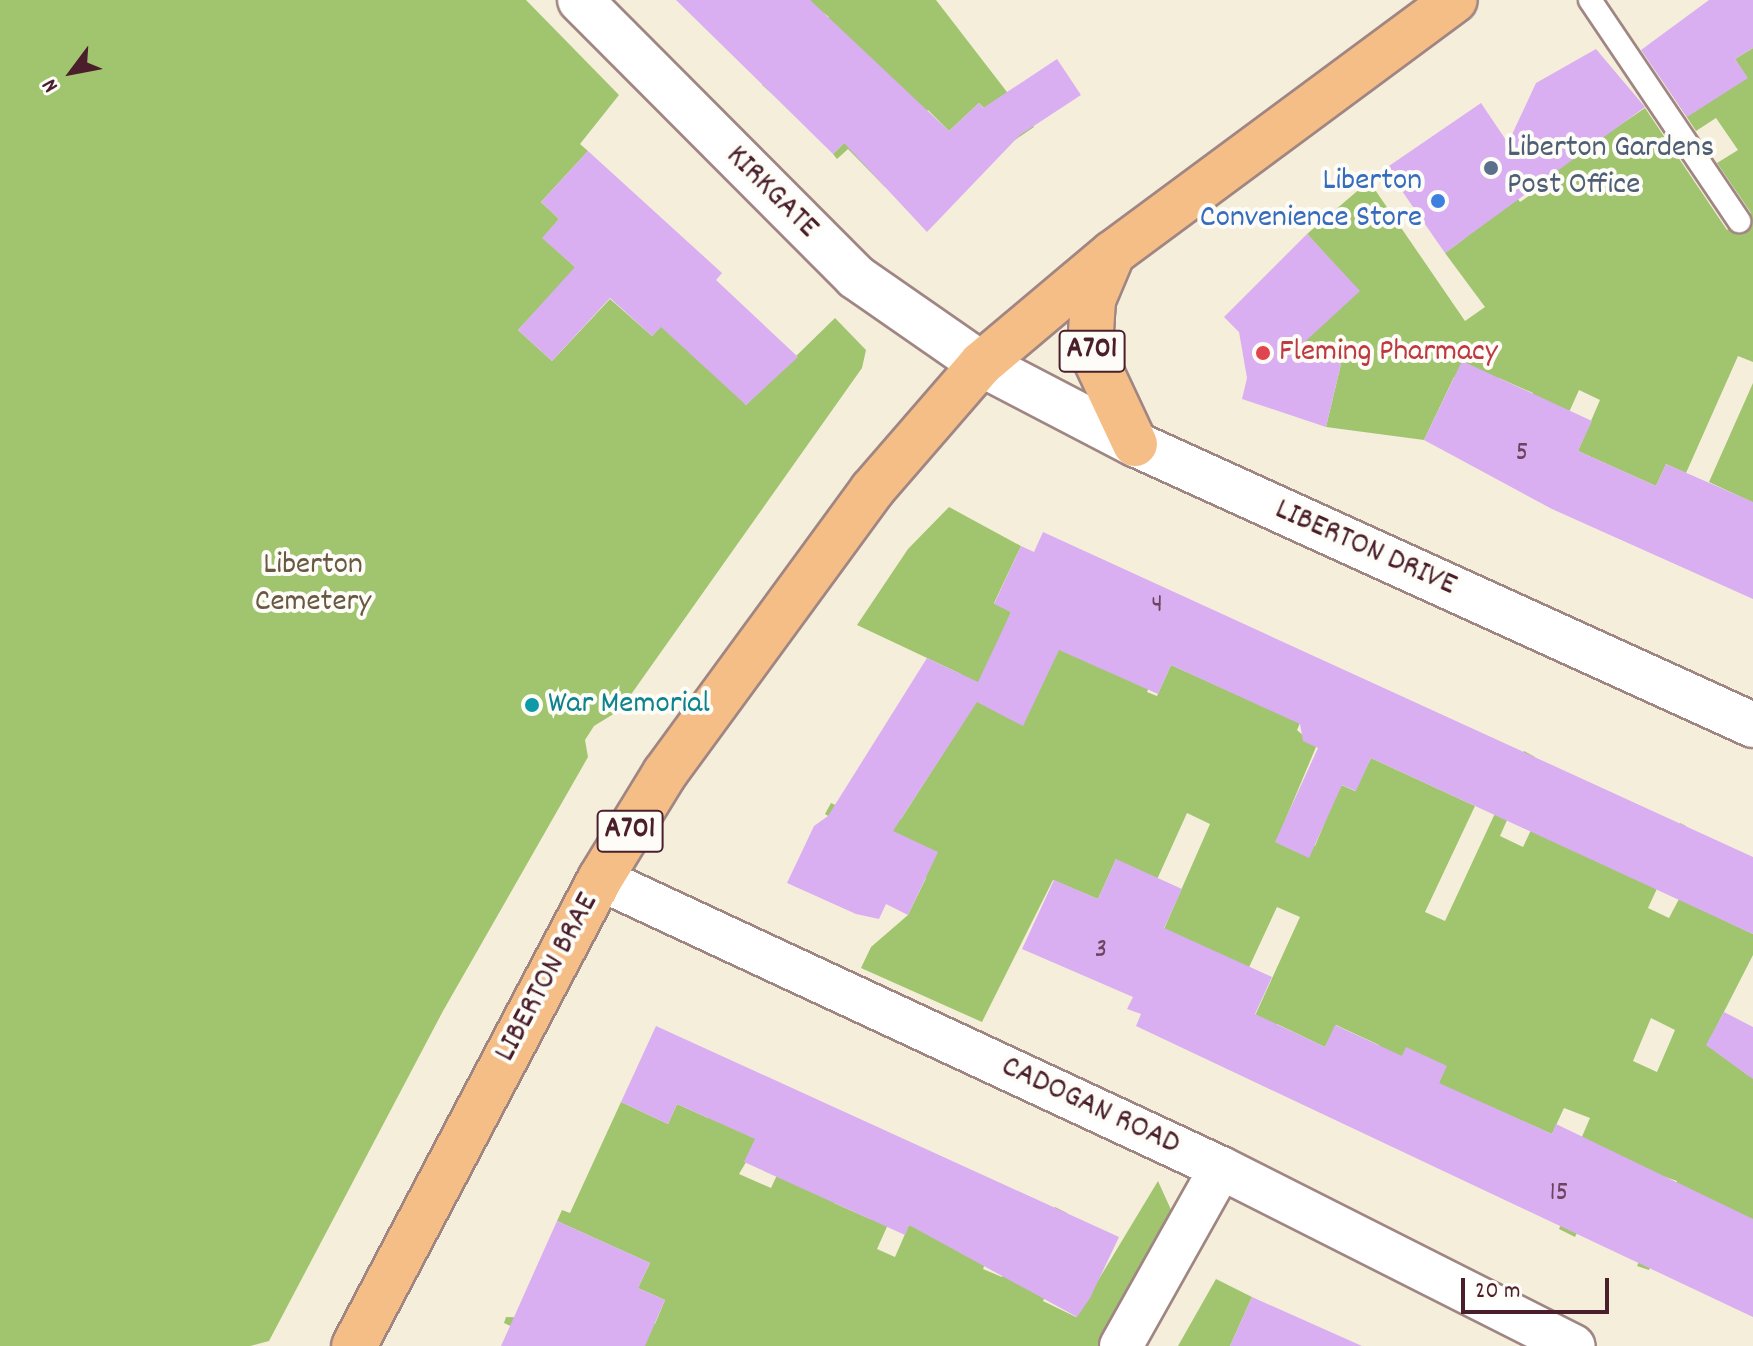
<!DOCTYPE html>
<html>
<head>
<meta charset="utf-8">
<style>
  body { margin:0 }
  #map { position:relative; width:1753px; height:1346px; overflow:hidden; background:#f5eedb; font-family:Dekko,sans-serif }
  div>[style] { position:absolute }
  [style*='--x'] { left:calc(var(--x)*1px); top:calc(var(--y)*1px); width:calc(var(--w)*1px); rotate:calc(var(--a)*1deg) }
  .green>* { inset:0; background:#a1c56f }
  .building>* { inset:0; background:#d9aff2 }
  .roads { filter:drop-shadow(2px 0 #a08683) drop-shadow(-2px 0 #a08683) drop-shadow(0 2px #a08683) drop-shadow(0 -2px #a08683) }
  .service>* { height:22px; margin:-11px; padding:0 11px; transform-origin:11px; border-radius:11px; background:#fff }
  .minor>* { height:42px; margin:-21px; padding:0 21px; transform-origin:21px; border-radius:21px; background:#fff }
  .tertiary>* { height:44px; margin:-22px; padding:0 22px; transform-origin:22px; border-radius:22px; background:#fff }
  .primary>* { height:44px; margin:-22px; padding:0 22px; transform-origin:22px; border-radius:22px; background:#f6be87 }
  .dots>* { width:22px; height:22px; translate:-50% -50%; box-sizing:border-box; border:4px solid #fdfcf7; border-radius:50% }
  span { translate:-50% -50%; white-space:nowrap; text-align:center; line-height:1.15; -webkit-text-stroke:8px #fdfcf7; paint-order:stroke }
  .number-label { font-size:28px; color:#6e435d }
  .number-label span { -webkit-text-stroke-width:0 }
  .shield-label span { padding:2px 6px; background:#fdfcf7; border:2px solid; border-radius:6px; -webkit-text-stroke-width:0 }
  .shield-label { font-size:30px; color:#4a1f2b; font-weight:700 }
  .service-label { font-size:32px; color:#4e5e75 }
  .left { translate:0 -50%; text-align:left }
  .shop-label { font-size:32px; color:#366cbe }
  .right { translate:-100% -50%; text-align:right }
  .street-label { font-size:32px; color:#4a1f2b }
  .health-label { font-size:32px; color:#be3a42 }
  .park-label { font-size:32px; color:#685943 }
  .culture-label { font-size:32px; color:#0d838f }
  .north { position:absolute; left:32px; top:32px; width:80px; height:80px; -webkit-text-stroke:6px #fdfcf7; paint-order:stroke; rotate:238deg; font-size:22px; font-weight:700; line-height:32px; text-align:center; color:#4a1f2b }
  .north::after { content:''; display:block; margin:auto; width:28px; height:36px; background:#4a1f2b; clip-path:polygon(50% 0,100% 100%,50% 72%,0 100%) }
  .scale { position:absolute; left:1461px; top:1278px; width:148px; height:36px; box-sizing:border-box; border:4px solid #4a1f2b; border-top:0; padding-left:10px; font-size:24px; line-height:28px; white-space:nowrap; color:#4a1f2b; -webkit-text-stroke:6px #fdfcf7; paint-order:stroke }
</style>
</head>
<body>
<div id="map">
  <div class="green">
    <i style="clip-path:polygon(0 0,526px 0,619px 95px,580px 144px,588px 151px,541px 202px,559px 219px,543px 238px,576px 268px,518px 330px,552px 361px,610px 299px,652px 336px,668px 319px,746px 405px,835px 318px,866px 350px,862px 368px,620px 710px,594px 726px,585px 740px,588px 757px,443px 1011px,269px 1341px,250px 1346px,0 1346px)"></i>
    <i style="clip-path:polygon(806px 0,936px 0,1034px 127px,1015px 140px,979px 103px,949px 131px,928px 110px,902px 135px,885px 187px,848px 149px,837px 159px,833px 154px,880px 107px,776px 97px,762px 85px,829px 17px)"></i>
    <i style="clip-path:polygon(1753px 48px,1753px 362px,1738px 356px,1686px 473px,1666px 464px,1656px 486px,1578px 451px,1600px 400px,1579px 390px,1532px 495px,1533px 393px,1499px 378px,1479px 389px,1454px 377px,1424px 440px,1326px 427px,1341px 364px,1324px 358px,1320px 371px,1299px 364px,1297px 348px,1359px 291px,1307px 234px,1369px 181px,1465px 321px,1485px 307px,1445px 253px,1464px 239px,1453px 223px,1508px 185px,1520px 202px,1539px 189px,1535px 183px,1645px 108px,1727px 230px,1751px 213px,1717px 163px,1738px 150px,1716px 118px,1696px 131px,1665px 84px,1747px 78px,1735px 59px)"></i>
    <i style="clip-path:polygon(1753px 383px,1753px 526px,1752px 502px,1709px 482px)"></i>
    <i style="clip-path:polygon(evenodd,949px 507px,1021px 546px,994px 603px,1011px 612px,1006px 624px,1153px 678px,1147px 692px,1157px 696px,1171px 665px,1300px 723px,1297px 730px,1316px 747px,1276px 842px,1297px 852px,1303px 841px,1315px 846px,1325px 822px,1314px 817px,1330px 780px,1355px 791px,1371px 758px,1475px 806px,1425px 912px,1445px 921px,1524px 751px,1535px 757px,1500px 836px,1523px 847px,1531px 830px,1662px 861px,1680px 823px,1686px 826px,1648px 908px,1669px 918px,1679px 899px,1753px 934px,1753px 955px,1707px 1045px,1749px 1076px,1753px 1069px,1753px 1219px,1676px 1211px,1649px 1270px,1637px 1266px,1677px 1181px,1612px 1159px,1575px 1237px,1559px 1229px,1592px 1152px,1578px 1146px,1590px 1118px,1564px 1108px,1552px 1134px,1489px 1106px,1432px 1099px,1446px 1066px,1406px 1048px,1391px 1081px,1379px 1045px,1336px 1025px,1325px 1047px,1277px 1024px,1259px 1063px,1238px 1053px,1300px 917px,1277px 907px,1238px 991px,1164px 929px,1210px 824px,1187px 813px,1136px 926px,1116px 859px,1098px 899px,1053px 880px,982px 1022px,861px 968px,871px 947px,908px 915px,926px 878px,825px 814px,831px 803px,855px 814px,867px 797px,901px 819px,966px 718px,961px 674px,857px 625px,908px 549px,949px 507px,1651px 1018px,1675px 1030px,1657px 1072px,1633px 1061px,1651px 1018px)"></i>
    <i style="clip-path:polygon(621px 1102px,668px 1124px,677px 1104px,708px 1118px,770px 1122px,739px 1174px,771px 1188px,783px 1162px,840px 1188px,834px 1203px,870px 1219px,890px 1176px,922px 1149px,877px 1249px,895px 1257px,909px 1225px,989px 1255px,983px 1269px,1002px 1277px,1023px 1231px,1041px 1239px,1055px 1207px,1067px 1213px,1039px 1273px,1053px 1280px,1043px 1301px,1076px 1317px,1158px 1181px,1172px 1212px,1098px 1346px,555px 1346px,504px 1323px,506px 1317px,655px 1324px,665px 1300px,638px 1288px,650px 1263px,557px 1221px,562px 1210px,570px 1213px)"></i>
    <i style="clip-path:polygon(1216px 1279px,1252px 1297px,1230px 1346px,1178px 1346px)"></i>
  </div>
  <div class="building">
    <i style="clip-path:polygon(676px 0,810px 0,949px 131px,979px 103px,983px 108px,1057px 59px,1081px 95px,1020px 135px,927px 232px,844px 143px,833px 154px)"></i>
    <i style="clip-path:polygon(1709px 0,1753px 0,1753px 48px,1735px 59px,1748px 78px,1687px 117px,1641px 50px)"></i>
    <i style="clip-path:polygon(1596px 49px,1645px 107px,1445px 253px,1386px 168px,1481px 103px,1508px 143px,1536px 83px)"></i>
    <i style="clip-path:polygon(588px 151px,722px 273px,716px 280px,798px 357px,746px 405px,661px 327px,652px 336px,610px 298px,552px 361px,518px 330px,575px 267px,542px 238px,559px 219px,541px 202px)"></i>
    <i style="clip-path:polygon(1307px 234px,1360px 291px,1297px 349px,1341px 364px,1326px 427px,1242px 399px,1247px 378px,1239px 332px,1224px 317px)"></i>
    <i style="clip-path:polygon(1462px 361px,1592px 421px,1578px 451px,1656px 486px,1666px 464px,1753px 502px,1753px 599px,1552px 509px,1424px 440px)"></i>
    <i style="clip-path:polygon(1043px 532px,1753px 857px,1753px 934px,1371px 758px,1356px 791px,1342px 785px,1309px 858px,1275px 842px,1318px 748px,1303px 741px,1300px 724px,1171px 665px,1158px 694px,1059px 650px,1023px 726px,977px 702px,893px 831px,938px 852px,908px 915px,886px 904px,879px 919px,856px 914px,787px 883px,814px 826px,828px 816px,927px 658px,978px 682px,1011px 612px,994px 604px,1021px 546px,1034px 552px)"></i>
    <i style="clip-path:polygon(1116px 859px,1182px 889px,1164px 928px,1272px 977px,1255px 1014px,1325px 1047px,1335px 1025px,1402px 1056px,1406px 1047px,1447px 1066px,1439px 1083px,1552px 1134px,1556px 1124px,1753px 1219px,1753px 1317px,1136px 1026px,1141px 1014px,1127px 1009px,1133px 997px,1022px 949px,1054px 880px,1098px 899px)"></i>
    <i style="clip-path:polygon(1724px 1012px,1753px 1027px,1753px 1079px,1706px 1045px)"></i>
    <i style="clip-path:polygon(656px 1026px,1119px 1237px,1090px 1298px,1077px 1317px,909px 1225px,905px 1235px,744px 1162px,755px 1139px,677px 1104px,668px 1124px,621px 1102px)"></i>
    <i style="clip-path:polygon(557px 1221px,650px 1263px,638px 1288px,665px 1300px,645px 1346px,501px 1346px)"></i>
    <i style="clip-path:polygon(1252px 1297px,1362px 1346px,1230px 1346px)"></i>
  </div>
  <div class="roads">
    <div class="service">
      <i style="--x:1590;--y:0;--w:267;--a:56"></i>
    </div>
    <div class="minor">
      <i style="--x:600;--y:879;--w:685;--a:24.96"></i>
      <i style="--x:1221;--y:1168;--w:395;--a:26.8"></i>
      <i style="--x:1121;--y:1346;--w:204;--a:-60.7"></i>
    </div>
    <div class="tertiary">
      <i style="--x:580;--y:0;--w:391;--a:45.1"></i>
      <i style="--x:856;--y:277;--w:152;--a:34.8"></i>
      <i style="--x:981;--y:364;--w:174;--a:27.5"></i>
      <i style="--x:1135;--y:444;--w:679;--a:24.45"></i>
    </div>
    <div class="primary">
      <i style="--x:1112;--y:255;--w:49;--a:112.9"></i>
      <i style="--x:1093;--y:300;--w:48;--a:93.6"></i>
      <i style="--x:1090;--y:348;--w:106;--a:64.9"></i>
      <i style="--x:354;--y:1346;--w:528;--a:-62.22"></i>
      <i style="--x:600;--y:879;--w:124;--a:-58.5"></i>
      <i style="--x:665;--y:773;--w:351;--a:-53.8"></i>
      <i style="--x:872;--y:490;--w:167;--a:-49.1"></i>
      <i style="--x:981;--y:364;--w:172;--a:-40.1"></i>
      <i style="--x:1113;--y:253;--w:425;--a:-36.5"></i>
    </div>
  </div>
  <div class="dots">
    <i style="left:1491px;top:168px;background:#5c6f8a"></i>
    <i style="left:1438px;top:201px;background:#3f7fe0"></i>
    <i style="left:1263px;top:353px;background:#e0444e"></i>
    <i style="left:532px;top:705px;background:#0f9aa8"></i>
  </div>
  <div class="number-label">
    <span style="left:1522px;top:454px">5</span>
    <span style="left:1157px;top:606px">4</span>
    <span style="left:1101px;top:951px">3</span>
    <span style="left:1559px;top:1194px">15</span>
  </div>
  <div class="shield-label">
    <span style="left:1092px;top:351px">A701</span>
    <span style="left:630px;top:831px">A701</span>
  </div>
  <div class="service-label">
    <span class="left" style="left:1507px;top:168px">Liberton Gardens<br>Post Office</span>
  </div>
  <div class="shop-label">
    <span class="right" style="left:1422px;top:201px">Liberton<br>Convenience Store</span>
  </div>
  <div class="street-label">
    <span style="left:771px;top:193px;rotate:45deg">KIRKGATE</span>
    <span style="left:1365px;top:549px;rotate:24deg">LIBERTON DRIVE</span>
    <span style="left:548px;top:978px;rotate:-62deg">LIBERTON BRAE</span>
    <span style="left:1090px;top:1107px;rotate:25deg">CADOGAN ROAD</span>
  </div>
  <div class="health-label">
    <span class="left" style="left:1279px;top:353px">Fleming Pharmacy</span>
  </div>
  <div class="park-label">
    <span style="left:313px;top:585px">Liberton<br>Cemetery</span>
  </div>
  <div class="culture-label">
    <span class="left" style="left:548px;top:705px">War Memorial</span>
  </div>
  <div class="north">N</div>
  <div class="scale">20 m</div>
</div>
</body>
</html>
